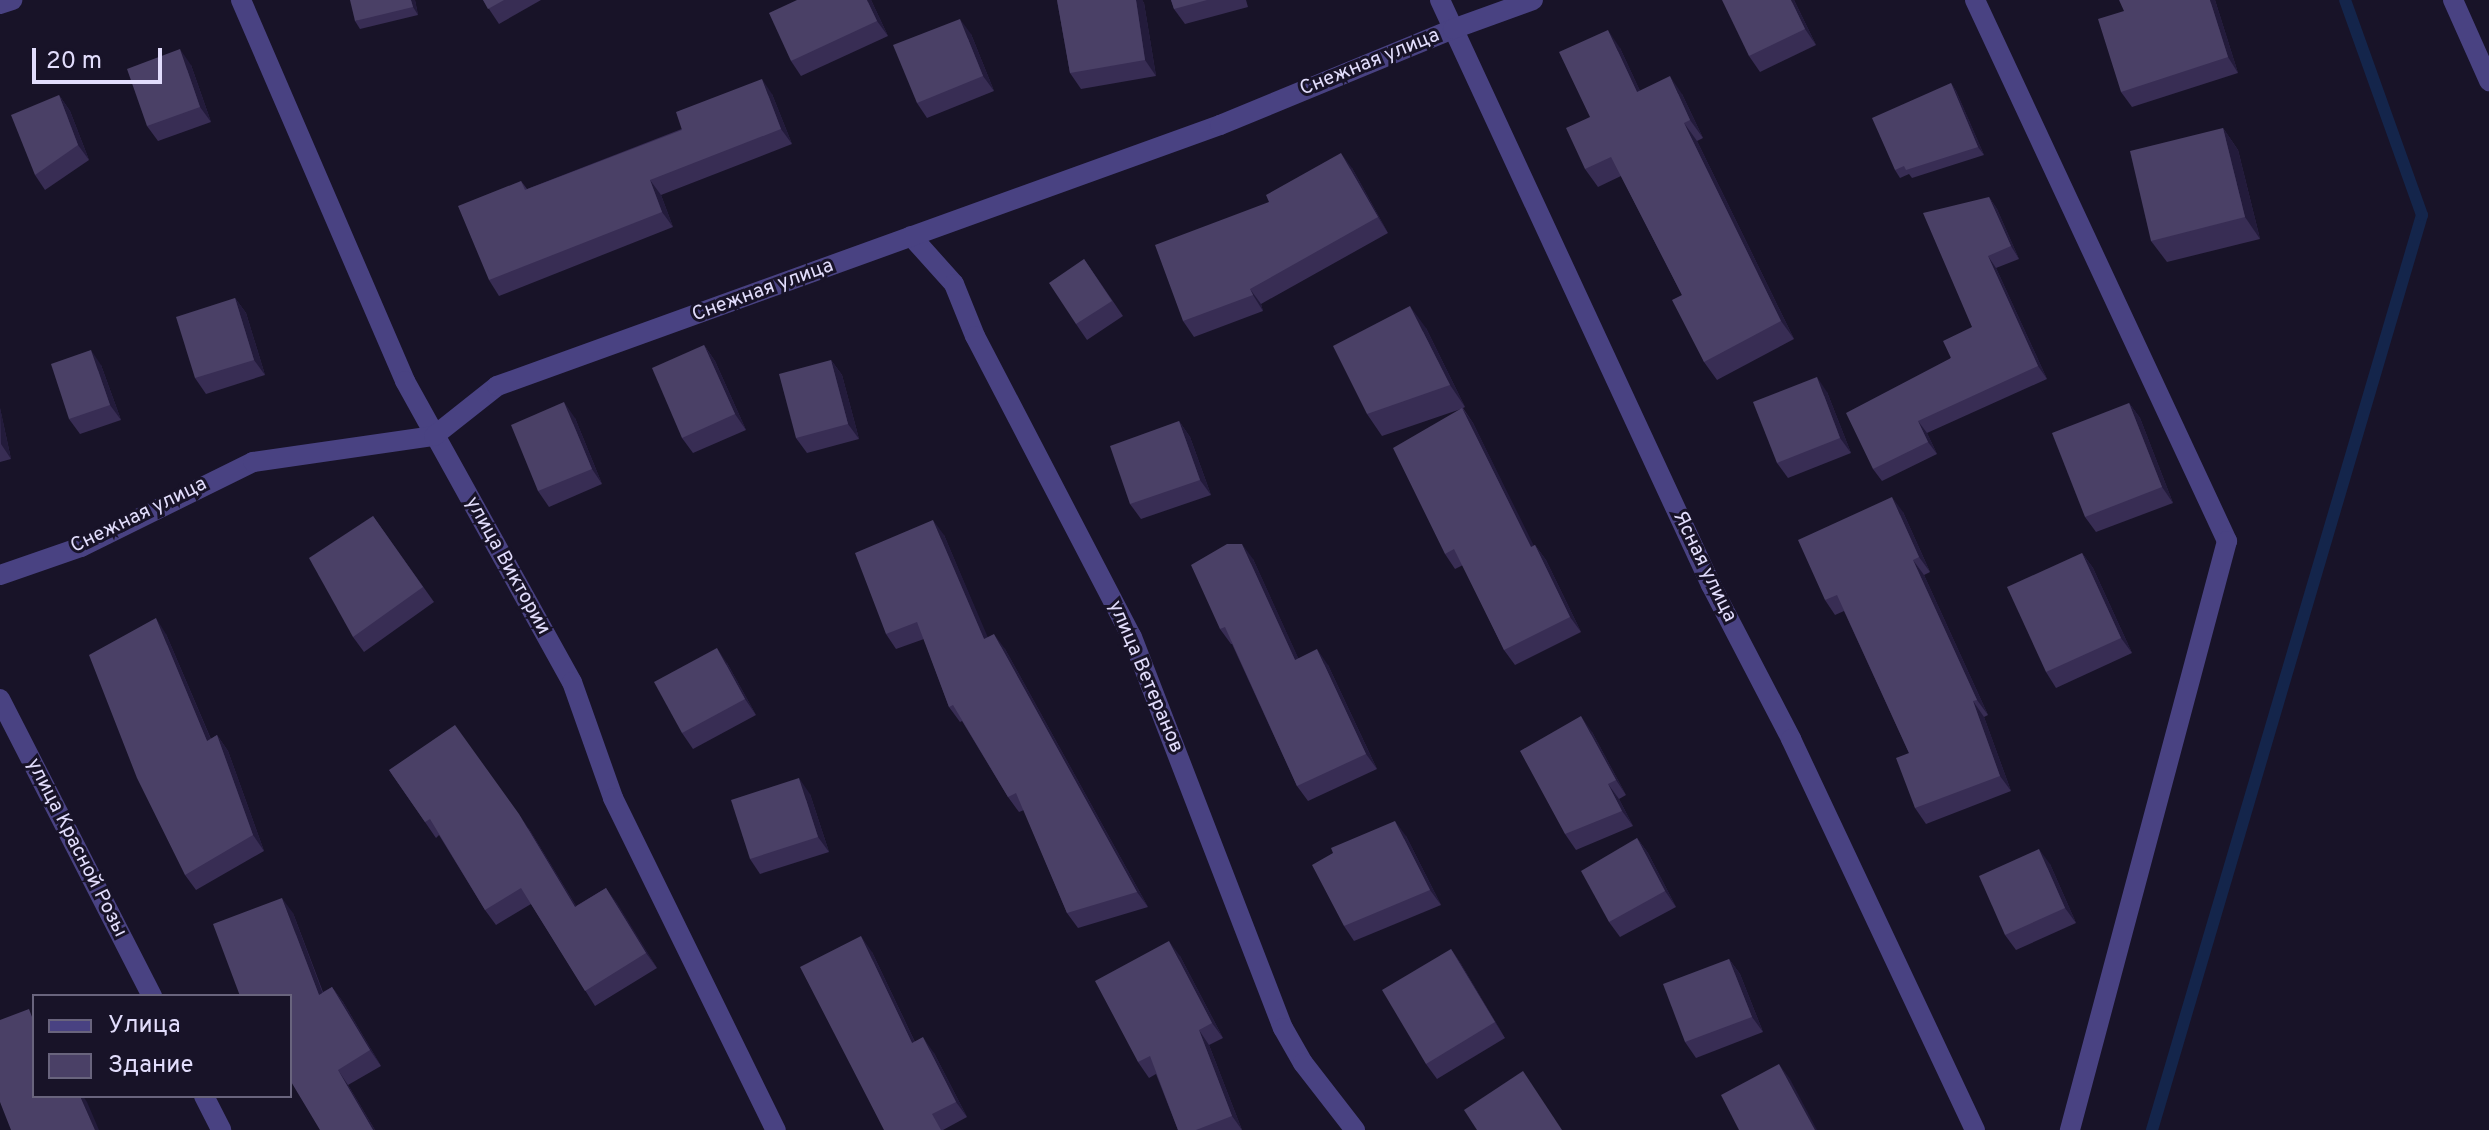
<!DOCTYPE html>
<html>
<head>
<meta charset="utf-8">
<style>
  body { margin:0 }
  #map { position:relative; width:2489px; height:1130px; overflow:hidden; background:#181328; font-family:Overpass,sans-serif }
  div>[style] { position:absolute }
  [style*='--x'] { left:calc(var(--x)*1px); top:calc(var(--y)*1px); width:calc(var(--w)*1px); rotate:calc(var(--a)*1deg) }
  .stream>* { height:12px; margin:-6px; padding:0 6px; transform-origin:6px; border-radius:6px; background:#14254b }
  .service>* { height:20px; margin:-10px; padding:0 10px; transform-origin:10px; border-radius:10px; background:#494282 }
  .minor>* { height:20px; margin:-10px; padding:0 10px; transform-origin:10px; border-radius:10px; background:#494282 }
  .wall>* { inset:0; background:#382d54 }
  .shaded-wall>* { inset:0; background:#231b3b }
  .building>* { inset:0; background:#4a4066 }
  span { translate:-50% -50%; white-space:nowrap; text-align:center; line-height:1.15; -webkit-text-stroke:6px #181328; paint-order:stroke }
  .street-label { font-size:20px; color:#e2ddfc }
  .legend { position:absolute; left:32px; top:994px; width:260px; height:104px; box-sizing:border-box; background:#181328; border:2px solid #69647d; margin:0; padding:10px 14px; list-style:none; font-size:24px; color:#e2ddfc }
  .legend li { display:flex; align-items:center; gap:16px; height:40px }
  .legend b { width:40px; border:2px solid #69647d }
  .scale { position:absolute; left:32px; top:48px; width:130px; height:36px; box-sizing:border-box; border:4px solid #e2ddfc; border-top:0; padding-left:10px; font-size:24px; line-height:28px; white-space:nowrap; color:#e2ddfc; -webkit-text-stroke:6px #181328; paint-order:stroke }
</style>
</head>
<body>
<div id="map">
  <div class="stream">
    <i style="--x:2152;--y:1130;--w:954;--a:-73.56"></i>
    <i style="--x:2422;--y:215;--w:228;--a:-109.7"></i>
  </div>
  <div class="service">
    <i style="--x:1975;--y:0;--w:597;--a:65.02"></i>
    <i style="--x:2227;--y:541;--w:610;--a:104.93"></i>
    <i style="--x:2453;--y:0;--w:89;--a:66"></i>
  </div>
  <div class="minor">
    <i style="--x:241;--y:0;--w:415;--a:66.7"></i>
    <i style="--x:405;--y:381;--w:344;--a:61"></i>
    <i style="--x:572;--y:682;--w:123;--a:70.5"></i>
    <i style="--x:613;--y:798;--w:370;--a:63.9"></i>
    <i style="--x:1440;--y:0;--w:645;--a:65.14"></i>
    <i style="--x:1711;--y:585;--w:174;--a:62.5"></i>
    <i style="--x:1791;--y:739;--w:432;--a:64.8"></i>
    <i style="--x:0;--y:4;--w:13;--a:-18"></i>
    <i style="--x:911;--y:236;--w:64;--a:48.1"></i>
    <i style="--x:954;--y:284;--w:56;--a:68"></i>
    <i style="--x:975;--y:336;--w:339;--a:62.5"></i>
    <i style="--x:1132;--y:637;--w:419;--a:68.9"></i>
    <i style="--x:1283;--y:1028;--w:40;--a:60.3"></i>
    <i style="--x:1303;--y:1063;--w:85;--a:52.2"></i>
    <i style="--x:0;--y:575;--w:86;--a:-19.1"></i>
    <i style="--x:81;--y:547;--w:192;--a:-26.3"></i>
    <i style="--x:253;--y:462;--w:183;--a:-8.2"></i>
    <i style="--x:434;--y:436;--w:80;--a:-38.4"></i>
    <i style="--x:497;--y:386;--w:769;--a:-19.85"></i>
    <i style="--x:1220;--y:125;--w:252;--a:-22.4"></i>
    <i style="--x:1453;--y:29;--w:85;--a:-19.9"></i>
    <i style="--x:0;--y:699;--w:334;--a:62.9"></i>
    <i style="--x:204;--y:1096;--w:38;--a:63"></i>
  </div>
  <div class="wall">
    <i style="clip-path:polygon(415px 0,418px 15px,360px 29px,355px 21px)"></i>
    <i style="clip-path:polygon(483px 0,541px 0,499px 24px)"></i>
    <i style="clip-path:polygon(871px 0,888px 36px,801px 76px,791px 61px)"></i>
    <i style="clip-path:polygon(1057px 0,1142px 0,1144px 3px,1156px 76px,1081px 89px,1070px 73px)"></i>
    <i style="clip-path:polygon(1171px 0,1246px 0,1248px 7px,1185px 24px,1174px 9px)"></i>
    <i style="clip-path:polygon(1794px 0,1816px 45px,1760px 72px,1749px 56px)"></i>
    <i style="clip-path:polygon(2215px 0,2238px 73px,2132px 107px,2121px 92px)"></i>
    <i style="clip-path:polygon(971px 34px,994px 91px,927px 118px,917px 103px)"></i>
    <i style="clip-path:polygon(1620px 48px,1640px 91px,1682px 94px,1703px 138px,1697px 141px,1794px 339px,1717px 380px,1704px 362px,1682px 295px,1621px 176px,1598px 187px,1585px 169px,1590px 117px)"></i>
    <i style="clip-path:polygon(191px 65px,211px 122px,158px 141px,147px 126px)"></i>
    <i style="clip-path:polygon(1951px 83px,1956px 91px,1984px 155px,1912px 178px,1909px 174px,1900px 178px,1895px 170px)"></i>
    <i style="clip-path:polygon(772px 94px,792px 144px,661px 195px,673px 227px,499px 296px,489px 280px,521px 181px,527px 189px)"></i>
    <i style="clip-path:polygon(59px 95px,70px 111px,89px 160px,45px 190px,35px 175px)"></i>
    <i style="clip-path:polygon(2223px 128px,2238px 150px,2260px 239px,2167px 262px,2151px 241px)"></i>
    <i style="clip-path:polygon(1352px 168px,1388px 233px,1261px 304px,1263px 311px,1194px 337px,1183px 321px,1269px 202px)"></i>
    <i style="clip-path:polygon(1989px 197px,1997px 209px,2019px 259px,1996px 268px,2047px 379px,1927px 433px,1937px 454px,1882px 481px,1873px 469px,1972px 327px)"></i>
    <i style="clip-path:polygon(1084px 259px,1123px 316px,1087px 340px,1076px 324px)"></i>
    <i style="clip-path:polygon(235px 298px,246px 313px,265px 375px,206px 394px,195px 378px)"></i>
    <i style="clip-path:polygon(1426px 328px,1465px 407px,1463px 408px,1473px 423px,1533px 546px,1535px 545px,1546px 560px,1581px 632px,1515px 665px,1504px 650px,1463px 565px,1455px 569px,1445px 554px,1461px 409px,1382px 436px,1367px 414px)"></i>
    <i style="clip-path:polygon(704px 345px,715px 361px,746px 430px,693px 453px,682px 438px)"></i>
    <i style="clip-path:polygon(831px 360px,842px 375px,859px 439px,807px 453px,796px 438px)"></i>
    <i style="clip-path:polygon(101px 365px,121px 420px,80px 434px,69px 419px)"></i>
    <i style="clip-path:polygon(1827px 392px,1851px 453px,1788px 478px,1777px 463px)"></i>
    <i style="clip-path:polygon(2129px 403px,2140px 418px,2173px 503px,2096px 532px,2085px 517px)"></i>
    <i style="clip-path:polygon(0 408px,11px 459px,0 462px)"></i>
    <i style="clip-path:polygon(575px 418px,602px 484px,549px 507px,538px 491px)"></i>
    <i style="clip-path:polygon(1179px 421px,1190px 437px,1211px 495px,1141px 519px,1130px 504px)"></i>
    <i style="clip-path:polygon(1903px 512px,1930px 572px,1924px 575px,1988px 715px,1984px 717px,2011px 791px,1926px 824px,1915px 808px,1909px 753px,1844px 611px,1835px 615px,1825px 600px)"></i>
    <i style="clip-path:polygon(373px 516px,434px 602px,364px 652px,353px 637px)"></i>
    <i style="clip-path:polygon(944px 535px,987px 637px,1005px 649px,1148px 907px,1078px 928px,1067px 913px,1024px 810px,1019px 812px,1008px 797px,962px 721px,960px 722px,949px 707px,924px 639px,896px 649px,886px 634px)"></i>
    <i style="clip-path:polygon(2082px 553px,2093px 568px,2132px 653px,2056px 688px,2046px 672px)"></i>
    <i style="clip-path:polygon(1253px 559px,1298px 658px,1328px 665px,1377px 769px,1308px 801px,1297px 786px,1232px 644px,1231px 644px,1220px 629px)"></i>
    <i style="clip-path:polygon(166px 634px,211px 739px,217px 735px,228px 751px,264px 851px,196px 890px,185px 875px)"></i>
    <i style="clip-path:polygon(727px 663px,756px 715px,693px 749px,682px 733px)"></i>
    <i style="clip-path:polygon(1592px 732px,1626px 795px,1619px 799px,1633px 826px,1576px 850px,1565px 834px)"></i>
    <i style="clip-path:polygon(389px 770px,529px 829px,576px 906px,606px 888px,657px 968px,595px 1006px,531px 904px,496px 925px,485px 910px,439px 835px,436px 838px)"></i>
    <i style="clip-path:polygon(810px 794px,829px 852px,760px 874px,750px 859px)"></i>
    <i style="clip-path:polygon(1406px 836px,1441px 905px,1354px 941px,1344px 926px)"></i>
    <i style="clip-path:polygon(1637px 838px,1648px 853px,1676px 907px,1620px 937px,1609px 922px)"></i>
    <i style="clip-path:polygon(2050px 864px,2076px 923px,2016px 950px,2005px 935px)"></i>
    <i style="clip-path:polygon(293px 913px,323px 992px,332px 987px,343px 1002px,381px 1066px,348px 1085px,375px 1130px,320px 1130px)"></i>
    <i style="clip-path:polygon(1451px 949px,1461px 964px,1505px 1038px,1437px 1079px,1426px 1064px)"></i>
    <i style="clip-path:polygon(872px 952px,915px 1042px,934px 1053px,967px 1117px,943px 1130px,884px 1130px)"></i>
    <i style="clip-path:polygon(1180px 956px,1223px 1038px,1209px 1045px,1242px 1130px,1178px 1130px,1156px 1074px,1149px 1078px,1138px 1062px)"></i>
    <i style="clip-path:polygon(1729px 959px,1740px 974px,1763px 1032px,1696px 1058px,1685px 1042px)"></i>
  </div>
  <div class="shaded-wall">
    <i style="clip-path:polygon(411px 0,415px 0,418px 15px,413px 7px)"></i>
    <i style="clip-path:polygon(867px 0,871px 0,888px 36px,877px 21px)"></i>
    <i style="clip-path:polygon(1136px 0,1142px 0,1144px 3px,1156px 76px,1145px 60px)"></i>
    <i style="clip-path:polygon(1791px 0,1794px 0,1816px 45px,1805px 29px)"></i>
    <i style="clip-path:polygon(2210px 0,2215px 0,2238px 73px,2228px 57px)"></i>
    <i style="clip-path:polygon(960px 19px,971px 34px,994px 91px,983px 76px)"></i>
    <i style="clip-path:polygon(1608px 30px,1620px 48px,1649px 110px,1637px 92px)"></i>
    <i style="clip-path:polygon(180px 49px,191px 65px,211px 122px,200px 107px)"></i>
    <i style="clip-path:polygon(1670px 76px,1682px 94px,1703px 138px,1690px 120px)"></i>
    <i style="clip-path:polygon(762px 79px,772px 94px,792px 144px,781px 129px)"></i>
    <i style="clip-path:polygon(1951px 83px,1956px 91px,1984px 155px,1978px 147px)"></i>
    <i style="clip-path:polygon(59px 95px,70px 111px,89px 160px,78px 145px)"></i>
    <i style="clip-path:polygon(1684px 123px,1697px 141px,1794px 339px,1781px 321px)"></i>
    <i style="clip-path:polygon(2223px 128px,2238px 150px,2260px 239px,2245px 217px)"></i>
    <i style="clip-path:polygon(1341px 153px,1352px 168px,1388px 233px,1378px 217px)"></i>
    <i style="clip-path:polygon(650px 180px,661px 195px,673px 227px,662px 212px)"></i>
    <i style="clip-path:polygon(1989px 197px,1997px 209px,2019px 259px,2011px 246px)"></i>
    <i style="clip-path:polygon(1988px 256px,1996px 268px,2047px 379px,2038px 366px)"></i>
    <i style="clip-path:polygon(1250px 289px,1261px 304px,1263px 311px,1253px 295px)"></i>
    <i style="clip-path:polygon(235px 298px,246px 313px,265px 375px,254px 360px)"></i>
    <i style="clip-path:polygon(1410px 306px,1426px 328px,1465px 407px,1450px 385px)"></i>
    <i style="clip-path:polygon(704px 345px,715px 361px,746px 430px,735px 414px)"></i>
    <i style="clip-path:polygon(91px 350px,101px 365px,121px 420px,110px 405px)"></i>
    <i style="clip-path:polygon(831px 360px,842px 375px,859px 439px,848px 424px)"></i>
    <i style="clip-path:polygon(1817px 377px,1827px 392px,1851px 453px,1840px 438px)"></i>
    <i style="clip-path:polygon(564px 402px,575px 418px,602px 484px,592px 469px)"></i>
    <i style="clip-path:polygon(2129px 403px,2140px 418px,2173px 503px,2162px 487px)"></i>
    <i style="clip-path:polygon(0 408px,11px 459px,1px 444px)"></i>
    <i style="clip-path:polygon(1462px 408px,1473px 423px,1542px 562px,1531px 547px)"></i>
    <i style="clip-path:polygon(1179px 421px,1190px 437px,1211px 495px,1200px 480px)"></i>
    <i style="clip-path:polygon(1918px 421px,1927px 433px,1937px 454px,1928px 442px)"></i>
    <i style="clip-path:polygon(1892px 497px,1903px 512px,1930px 572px,1919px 557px)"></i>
    <i style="clip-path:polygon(933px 520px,944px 535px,995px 654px,984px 639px)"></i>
    <i style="clip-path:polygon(1242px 544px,1253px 559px,1306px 675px,1295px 660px)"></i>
    <i style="clip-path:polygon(1535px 545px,1546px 560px,1581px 632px,1570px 617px)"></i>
    <i style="clip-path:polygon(2082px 553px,2093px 568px,2132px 653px,2121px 638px)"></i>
    <i style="clip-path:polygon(1913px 560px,1924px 575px,1988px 715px,1977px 700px)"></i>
    <i style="clip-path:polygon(156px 618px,166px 634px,218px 756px,207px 741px)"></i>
    <i style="clip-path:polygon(994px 634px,1005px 649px,1148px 907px,1137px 892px)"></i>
    <i style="clip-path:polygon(717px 648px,727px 663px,756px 715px,745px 699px)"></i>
    <i style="clip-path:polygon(1317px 649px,1328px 665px,1377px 769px,1366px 754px)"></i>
    <i style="clip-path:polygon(1973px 701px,1984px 717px,2011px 791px,2000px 776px)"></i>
    <i style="clip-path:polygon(1581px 716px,1592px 732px,1626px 795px,1616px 780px)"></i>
    <i style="clip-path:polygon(217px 735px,228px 751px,264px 851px,253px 835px)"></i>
    <i style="clip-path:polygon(799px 778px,810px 794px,829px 852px,818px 837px)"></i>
    <i style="clip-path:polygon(1608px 784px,1619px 799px,1633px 826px,1622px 811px)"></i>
    <i style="clip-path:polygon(519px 814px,529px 829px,586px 922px,575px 907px)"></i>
    <i style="clip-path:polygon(1395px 821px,1406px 836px,1441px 905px,1430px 890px)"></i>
    <i style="clip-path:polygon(1637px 838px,1648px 853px,1676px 907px,1665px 891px)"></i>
    <i style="clip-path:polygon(2039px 849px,2050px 864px,2076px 923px,2065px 908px)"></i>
    <i style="clip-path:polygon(606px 888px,617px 903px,657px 968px,646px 953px)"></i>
    <i style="clip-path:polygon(282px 898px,293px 913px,329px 1010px,319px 995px)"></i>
    <i style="clip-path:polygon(861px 936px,872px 952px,923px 1059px,912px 1043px)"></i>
    <i style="clip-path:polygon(1169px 941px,1180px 956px,1223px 1038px,1212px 1023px)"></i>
    <i style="clip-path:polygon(1451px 949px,1461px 964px,1505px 1038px,1495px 1022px)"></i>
    <i style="clip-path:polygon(1729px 959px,1740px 974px,1763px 1032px,1752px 1017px)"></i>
    <i style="clip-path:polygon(332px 987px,343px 1002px,381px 1066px,370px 1050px)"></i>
    <i style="clip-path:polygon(1199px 1030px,1209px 1045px,1242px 1130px,1232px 1116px)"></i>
    <i style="clip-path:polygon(923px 1037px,934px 1053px,967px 1117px,956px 1102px)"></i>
    <i style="clip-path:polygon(1779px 1064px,1790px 1079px,1817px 1130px,1815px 1130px)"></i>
    <i style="clip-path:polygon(338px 1070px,348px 1085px,375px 1130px,373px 1130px)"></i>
    <i style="clip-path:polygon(80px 1096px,83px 1096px,87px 1102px,99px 1130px,95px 1130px)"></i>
  </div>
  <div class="building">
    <i style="clip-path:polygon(350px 0,411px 0,413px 7px,355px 21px)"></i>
    <i style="clip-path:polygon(483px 0,504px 0,488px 9px)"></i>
    <i style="clip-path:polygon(797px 0,867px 0,877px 21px,791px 61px,769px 13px)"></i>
    <i style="clip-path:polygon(1057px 0,1136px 0,1145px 60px,1070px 73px)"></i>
    <i style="clip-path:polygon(1171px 0,1207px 0,1174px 9px)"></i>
    <i style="clip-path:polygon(1722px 0,1791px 0,1805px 29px,1749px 56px)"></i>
    <i style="clip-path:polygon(2119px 0,2210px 0,2228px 57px,2121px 92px,2098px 19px,2124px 11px)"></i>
    <i style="clip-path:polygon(960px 19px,983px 76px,917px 103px,893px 45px)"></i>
    <i style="clip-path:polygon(1608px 30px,1637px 92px,1670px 76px,1690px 120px,1684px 123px,1781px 321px,1704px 362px,1672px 300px,1682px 295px,1611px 157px,1585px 169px,1566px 128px,1590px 117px,1559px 52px)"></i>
    <i style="clip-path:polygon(180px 49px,200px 107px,147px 126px,127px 69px)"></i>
    <i style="clip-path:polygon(762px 79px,781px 129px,650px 180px,662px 212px,489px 280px,458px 206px,521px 181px,525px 190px,682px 130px,676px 112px)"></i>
    <i style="clip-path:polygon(1951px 83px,1978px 147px,1906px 170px,1904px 166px,1895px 170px,1872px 118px)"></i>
    <i style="clip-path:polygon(59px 95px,78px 145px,35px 175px,11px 115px)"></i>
    <i style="clip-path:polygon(2223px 128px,2245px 217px,2151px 241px,2130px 151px)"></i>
    <i style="clip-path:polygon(1341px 153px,1378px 217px,1250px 289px,1253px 295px,1183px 321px,1155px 245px,1269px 202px,1266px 195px)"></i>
    <i style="clip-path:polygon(1989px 197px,2011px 246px,1988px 256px,2038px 366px,1918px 421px,1928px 442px,1873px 469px,1846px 413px,1951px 358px,1943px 341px,1972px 327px,1923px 213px)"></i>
    <i style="clip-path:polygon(1084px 259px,1112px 301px,1076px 324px,1049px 283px)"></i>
    <i style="clip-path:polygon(235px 298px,254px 360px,195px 378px,176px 317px)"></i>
    <i style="clip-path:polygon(1410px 306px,1450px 385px,1367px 414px,1333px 346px)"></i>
    <i style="clip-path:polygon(704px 345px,735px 414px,682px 438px,652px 368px)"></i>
    <i style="clip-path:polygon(91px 350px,110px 405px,69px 419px,51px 364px)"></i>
    <i style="clip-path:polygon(831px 360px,848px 424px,796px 438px,779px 374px)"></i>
    <i style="clip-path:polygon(1817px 377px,1840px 438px,1777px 463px,1753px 402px)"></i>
    <i style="clip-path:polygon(564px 402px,592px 469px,538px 491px,511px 425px)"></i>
    <i style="clip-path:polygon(2129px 403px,2162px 487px,2085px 517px,2052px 433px)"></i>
    <i style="clip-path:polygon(1462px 408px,1531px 547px,1535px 545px,1570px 617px,1504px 650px,1454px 549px,1445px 554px,1393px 448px)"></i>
    <i style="clip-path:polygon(1179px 421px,1200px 480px,1130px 504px,1110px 446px)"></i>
    <i style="clip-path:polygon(1892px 497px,1919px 557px,1913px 560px,1977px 700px,1973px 701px,2000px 776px,1915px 808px,1896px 758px,1909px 753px,1837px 595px,1825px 600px,1798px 540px)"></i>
    <i style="clip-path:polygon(373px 516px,423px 587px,353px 637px,309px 558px)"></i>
    <i style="clip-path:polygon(933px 520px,984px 639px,994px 634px,1137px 892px,1067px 913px,1016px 793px,1008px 797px,953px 705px,949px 707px,917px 622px,886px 634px,855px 553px)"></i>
    <i style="clip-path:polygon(1227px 544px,1242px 544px,1295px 660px,1317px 649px,1366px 754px,1297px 786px,1225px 627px,1220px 629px,1191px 565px)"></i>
    <i style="clip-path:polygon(2082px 553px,2121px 638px,2046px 672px,2007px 587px)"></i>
    <i style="clip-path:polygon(156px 618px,207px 741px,217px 735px,253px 835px,185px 875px,137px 778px,89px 655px)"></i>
    <i style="clip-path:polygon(717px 648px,745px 699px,682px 733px,654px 682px)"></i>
    <i style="clip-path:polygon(1581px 716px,1616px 780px,1608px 784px,1622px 811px,1565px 834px,1520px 751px)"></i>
    <i style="clip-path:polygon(455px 725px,519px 814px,575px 907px,606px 888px,646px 953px,585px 991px,521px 888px,485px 910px,430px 819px,425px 822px,389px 770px)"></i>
    <i style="clip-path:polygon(799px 778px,818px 837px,750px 859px,731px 800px)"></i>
    <i style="clip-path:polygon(1395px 821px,1430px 890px,1344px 926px,1312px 865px,1333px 853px,1331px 848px)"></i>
    <i style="clip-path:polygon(1637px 838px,1665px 891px,1609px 922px,1581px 871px)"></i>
    <i style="clip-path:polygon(2039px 849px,2065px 908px,2005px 935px,1979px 876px)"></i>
    <i style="clip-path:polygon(282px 898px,319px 995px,332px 987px,370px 1050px,338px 1070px,373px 1130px,320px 1130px,290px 1080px,290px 996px,240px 996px,213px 924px)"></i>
    <i style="clip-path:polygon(861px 936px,912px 1043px,923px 1037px,956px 1102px,932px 1114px,941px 1130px,884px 1130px,800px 967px)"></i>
    <i style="clip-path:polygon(1169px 941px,1212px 1023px,1199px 1030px,1232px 1116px,1196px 1130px,1178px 1130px,1150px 1056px,1138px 1062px,1095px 981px)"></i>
    <i style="clip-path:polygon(1451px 949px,1495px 1022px,1426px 1064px,1382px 990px)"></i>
    <i style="clip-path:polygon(1729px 959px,1752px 1017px,1685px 1042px,1663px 984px)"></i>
    <i style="clip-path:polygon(29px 1009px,34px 1022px,34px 1096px,80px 1096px,95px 1130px,11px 1130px,0 1102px,0 1020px)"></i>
    <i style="clip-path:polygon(1779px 1064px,1815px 1130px,1739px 1130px,1721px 1095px)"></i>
    <i style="clip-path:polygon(1523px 1071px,1562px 1130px,1477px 1130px,1464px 1110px)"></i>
  </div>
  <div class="street-label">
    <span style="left:1370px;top:63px;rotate:-22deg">Снежная улица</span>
    <span style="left:763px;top:291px;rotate:-20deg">Снежная улица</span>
    <span style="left:139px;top:516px;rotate:-26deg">Снежная улица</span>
    <span style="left:507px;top:566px;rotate:61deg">улица Виктории</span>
    <span style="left:1704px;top:567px;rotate:64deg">Ясная улица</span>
    <span style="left:1145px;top:677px;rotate:67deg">улица Ветеранов</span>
    <span style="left:76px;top:848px;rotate:63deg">улица Красной Розы</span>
  </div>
  <ul class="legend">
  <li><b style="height:10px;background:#494282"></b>Улица</li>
  <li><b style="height:22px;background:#4a4066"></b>Здание</li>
  </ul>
  <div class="scale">20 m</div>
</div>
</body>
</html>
